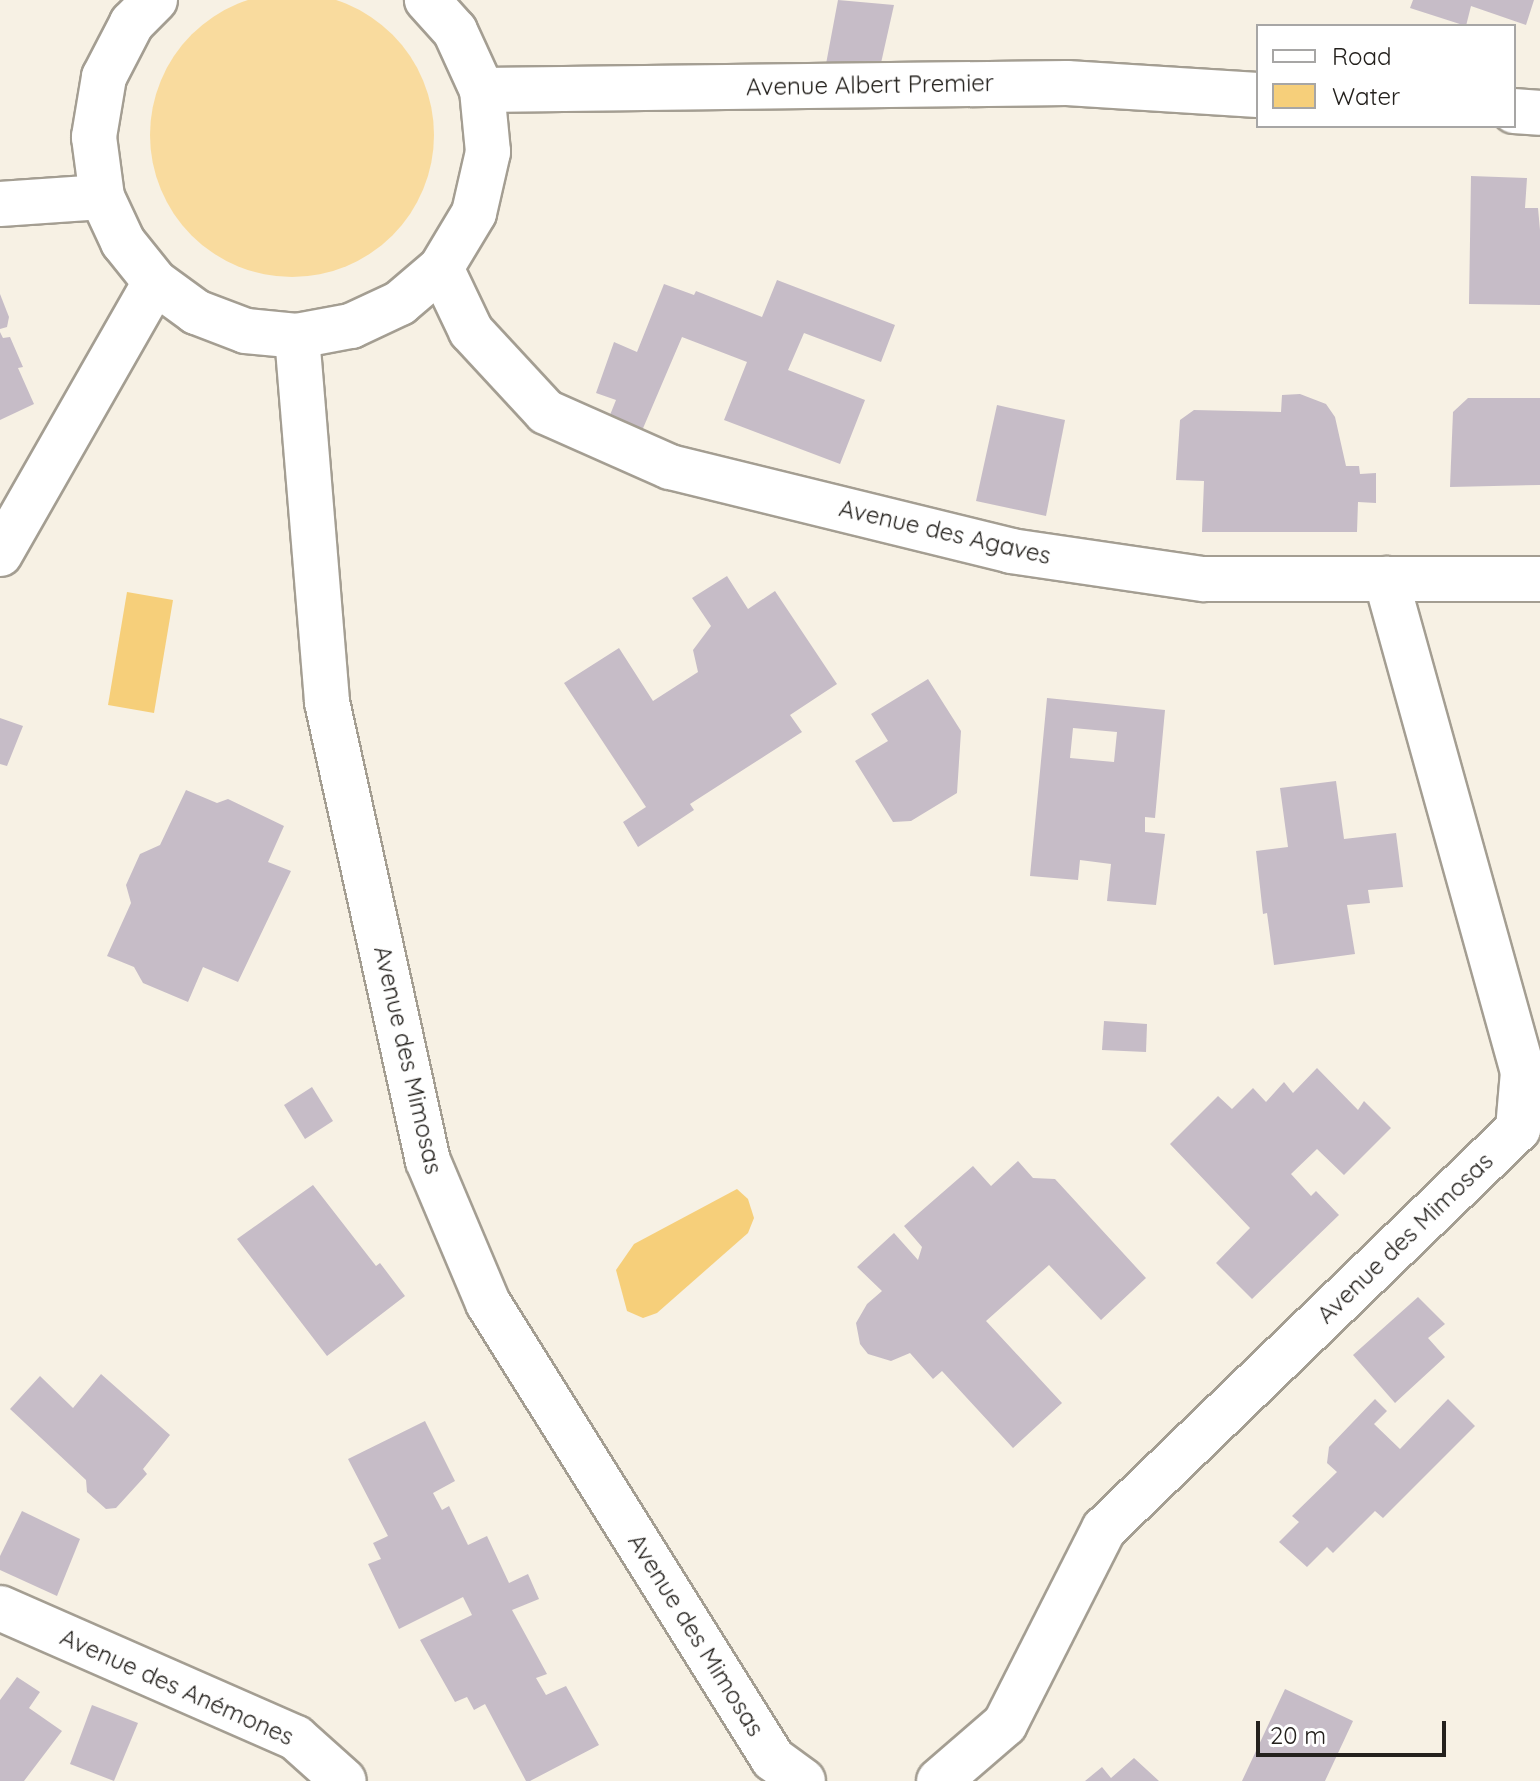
<!DOCTYPE html>
<html>
<head>
<meta charset="utf-8">
<style>
  body { margin:0 }
  #map { position:relative; width:1540px; height:1781px; overflow:hidden; background:#f7f1e4; font-family:Quicksand,sans-serif }
  div>[style] { position:absolute }
  [style*='--x'] { left:calc(var(--x)*1px); top:calc(var(--y)*1px); width:calc(var(--w)*1px); rotate:calc(var(--a)*1deg) }
  .green>* { inset:0; background:#f9db9e }
  .round { border-radius:50% }
  .water>* { inset:0; background:#f6cf7a }
  .building>* { inset:0; background:#c6bcc7 }
  .roads { filter:drop-shadow(2px 0 #a49e92) drop-shadow(-2px 0 #a49e92) drop-shadow(0 2px #a49e92) drop-shadow(0 -2px #a49e92) }
  .minor>* { height:44px; margin:-22px; padding:0 22px; transform-origin:22px; border-radius:22px; background:#fff }
  span { translate:-50% -50%; white-space:nowrap; text-align:center; line-height:1.15; -webkit-text-stroke:8px #fff; paint-order:stroke }
  .street-label { font-size:24px; color:#24211d }
  .legend { position:absolute; left:1256px; top:24px; width:260px; height:104px; box-sizing:border-box; background:#fff; border:2px solid #a7a6a5; margin:0; padding:10px 14px; list-style:none; font-size:24px; color:#24211d }
  .legend li { display:flex; align-items:center; gap:16px; height:40px }
  .legend b { width:40px; border:2px solid #a7a6a5 }
  .scale { position:absolute; left:1256px; top:1721px; width:190px; height:36px; box-sizing:border-box; border:4px solid #24211d; border-top:0; padding-left:10px; font-size:24px; line-height:28px; white-space:nowrap; color:#24211d; -webkit-text-stroke:6px #fff; paint-order:stroke }
</style>
</head>
<body>
<div id="map">
  <div class="green">
    <i class="round" style="left:150px;top:-7px;width:284px;height:284px"></i>
  </div>
  <div class="water">
    <i style="clip-path:polygon(127px 592px,173px 600px,154px 713px,108px 705px)"></i>
    <i style="clip-path:polygon(737px 1189px,748px 1199px,754px 1218px,748px 1233px,657px 1313px,643px 1318px,627px 1311px,616px 1270px,634px 1244px)"></i>
  </div>
  <div class="building">
    <i style="clip-path:polygon(838px 0,894px 5px,881px 63px,826px 64px)"></i>
    <i style="clip-path:polygon(1413px 0,1534px 0,1526px 25px,1471px 6px,1466px 26px,1410px 8px)"></i>
    <i style="clip-path:polygon(1471px 176px,1527px 178px,1525px 208px,1538px 208px,1540px 230px,1540px 305px,1469px 304px)"></i>
    <i style="clip-path:polygon(777px 280px,895px 325px,881px 362px,804px 333px,788px 370px,865px 400px,840px 464px,724px 420px,747px 362px,682px 337px,641px 433px,610px 415px,616px 400px,596px 393px,614px 342px,637px 352px,664px 284px,694px 295px,696px 291px,762px 317px)"></i>
    <i style="clip-path:polygon(0 294px,9px 317px,7px 327px,0 329px)"></i>
    <i style="clip-path:polygon(0 332px,3px 338px,10px 337px,23px 367px,18px 368px,34px 404px,0 420px)"></i>
    <i style="clip-path:polygon(1300px 394px,1326px 404px,1335px 417px,1346px 466px,1359px 466px,1360px 474px,1376px 473px,1376px 503px,1358px 502px,1357px 532px,1202px 532px,1204px 481px,1176px 480px,1180px 420px,1194px 410px,1281px 412px,1282px 395px)"></i>
    <i style="clip-path:polygon(1468px 398px,1540px 398px,1540px 485px,1450px 487px,1453px 412px)"></i>
    <i style="clip-path:polygon(997px 405px,1065px 420px,1046px 516px,976px 501px)"></i>
    <i style="clip-path:polygon(727px 576px,748px 609px,775px 591px,837px 684px,790px 715px,802px 732px,690px 804px,694px 810px,638px 847px,623px 822px,646px 807px,564px 683px,619px 648px,653px 701px,698px 672px,693px 650px,711px 626px,692px 598px)"></i>
    <i style="clip-path:polygon(928px 679px,961px 731px,957px 793px,911px 821px,893px 822px,855px 761px,888px 741px,871px 714px)"></i>
    <i style="clip-path:polygon(evenodd,1047px 698px,1165px 710px,1155px 818px,1145px 817px,1145px 832px,1165px 834px,1156px 905px,1107px 901px,1111px 864px,1080px 860px,1078px 880px,1030px 876px,1047px 698px,1073px 728px,1117px 732px,1114px 762px,1070px 758px,1073px 728px)"></i>
    <i style="clip-path:polygon(0 718px,23px 726px,7px 766px,0 764px)"></i>
    <i style="clip-path:polygon(1336px 781px,1344px 839px,1396px 833px,1403px 887px,1368px 890px,1370px 903px,1347px 905px,1355px 954px,1274px 965px,1267px 913px,1263px 914px,1256px 851px,1288px 847px,1280px 788px)"></i>
    <i style="clip-path:polygon(186px 790px,217px 803px,228px 799px,284px 826px,268px 862px,291px 871px,238px 982px,203px 967px,188px 1002px,143px 983px,134px 967px,107px 956px,131px 903px,126px 885px,140px 854px,160px 845px)"></i>
    <i style="clip-path:polygon(1104px 1021px,1147px 1024px,1146px 1052px,1102px 1050px)"></i>
    <i style="clip-path:polygon(1317px 1068px,1358px 1110px,1364px 1101px,1391px 1128px,1344px 1175px,1317px 1149px,1291px 1174px,1311px 1196px,1316px 1191px,1339px 1215px,1252px 1299px,1216px 1263px,1250px 1228px,1170px 1144px,1218px 1096px,1232px 1109px,1253px 1088px,1266px 1102px,1284px 1082px,1293px 1093px)"></i>
    <i style="clip-path:polygon(312px 1087px,333px 1121px,305px 1139px,284px 1105px)"></i>
    <i style="clip-path:polygon(1018px 1161px,1033px 1178px,1055px 1179px,1146px 1278px,1101px 1320px,1049px 1265px,986px 1321px,1062px 1403px,1013px 1448px,942px 1371px,933px 1379px,910px 1353px,891px 1361px,868px 1354px,860px 1344px,856px 1323px,867px 1304px,882px 1291px,857px 1267px,894px 1233px,918px 1260px,922px 1247px,904px 1226px,973px 1166px,991px 1186px)"></i>
    <i style="clip-path:polygon(313px 1185px,376px 1266px,380px 1263px,405px 1296px,327px 1356px,237px 1239px)"></i>
    <i style="clip-path:polygon(1418px 1297px,1445px 1324px,1428px 1338px,1445px 1357px,1395px 1403px,1353px 1355px)"></i>
    <i style="clip-path:polygon(101px 1374px,170px 1435px,143px 1469px,147px 1474px,116px 1508px,106px 1509px,87px 1492px,86px 1480px,10px 1409px,40px 1376px,73px 1408px)"></i>
    <i style="clip-path:polygon(1375px 1399px,1387px 1411px,1374px 1424px,1400px 1449px,1448px 1399px,1475px 1426px,1383px 1518px,1375px 1511px,1333px 1553px,1327px 1547px,1307px 1567px,1279px 1542px,1299px 1522px,1292px 1516px,1337px 1472px,1327px 1463px,1329px 1447px)"></i>
    <i style="clip-path:polygon(425px 1421px,455px 1481px,433px 1493px,442px 1510px,449px 1506px,468px 1545px,487px 1536px,509px 1583px,528px 1574px,539px 1599px,512px 1610px,547px 1674px,536px 1678px,546px 1695px,566px 1686px,599px 1745px,530px 1781px,526px 1781px,485px 1704px,474px 1710px,467px 1697px,455px 1702px,420px 1640px,472px 1615px,463px 1597px,399px 1629px,368px 1564px,381px 1559px,373px 1543px,388px 1536px,348px 1459px)"></i>
    <i style="clip-path:polygon(22px 1511px,80px 1539px,57px 1596px,0 1570px,0 1556px)"></i>
    <i style="clip-path:polygon(17px 1677px,40px 1692px,29px 1708px,62px 1731px,24px 1781px,0 1781px,0 1700px)"></i>
    <i style="clip-path:polygon(1285px 1689px,1353px 1721px,1325px 1781px,1242px 1781px)"></i>
    <i style="clip-path:polygon(92px 1705px,138px 1723px,114px 1781px,70px 1764px)"></i>
    <i style="clip-path:polygon(1134px 1758px,1159px 1781px,1085px 1781px,1102px 1767px,1111px 1778px)"></i>
  </div>
  <div class="roads">
    <div class="minor">
      <i style="--x:155;--y:0;--w:33;--a:135"></i>
      <i style="--x:132;--y:23;--w:61;--a:117.4"></i>
      <i style="--x:104;--y:77;--w:61;--a:99.5"></i>
      <i style="--x:94;--y:137;--w:61;--a:82.4"></i>
      <i style="--x:102;--y:197;--w:50;--a:65"></i>
      <i style="--x:123;--y:242;--w:51;--a:51.3"></i>
      <i style="--x:155;--y:282;--w:51;--a:36.2"></i>
      <i style="--x:196;--y:312;--w:53;--a:20.8"></i>
      <i style="--x:246;--y:331;--w:51;--a:5.6"></i>
      <i style="--x:297;--y:336;--w:55;--a:-10.5"></i>
      <i style="--x:351;--y:326;--w:54;--a:-25.1"></i>
      <i style="--x:400;--y:303;--w:54;--a:-40.5"></i>
      <i style="--x:441;--y:268;--w:64;--a:-59"></i>
      <i style="--x:474;--y:213;--w:63;--a:-77.1"></i>
      <i style="--x:488;--y:152;--w:62;--a:-95.5"></i>
      <i style="--x:482;--y:90;--w:65;--a:-114.6"></i>
      <i style="--x:455;--y:31;--w:42;--a:-132.1"></i>
      <i style="--x:482;--y:90;--w:585;--a:-0.69"></i>
      <i style="--x:1067;--y:83;--w:191;--a:3.6"></i>
      <i style="--x:1514;--y:111;--w:26;--a:4"></i>
      <i style="--x:0;--y:204;--w:102;--a:-3.9"></i>
      <i style="--x:441;--y:268;--w:70;--a:64.5"></i>
      <i style="--x:471;--y:331;--w:110;--a:47.2"></i>
      <i style="--x:546;--y:412;--w:136;--a:23.9"></i>
      <i style="--x:670;--y:467;--w:351;--a:13.8"></i>
      <i style="--x:1011;--y:551;--w:195;--a:8.3"></i>
      <i style="--x:1204;--y:579;--w:336;--a:0"></i>
      <i style="--x:297;--y:336;--w:367;--a:85.3"></i>
      <i style="--x:327;--y:702;--w:470;--a:77.6"></i>
      <i style="--x:428;--y:1161;--w:154;--a:67.1"></i>
      <i style="--x:488;--y:1303;--w:538;--a:57.99"></i>
      <i style="--x:773;--y:1759;--w:37;--a:36"></i>
      <i style="--x:0;--y:554;--w:313;--a:-60.3"></i>
      <i style="--x:0;--y:1608;--w:323;--a:23.7"></i>
      <i style="--x:296;--y:1738;--w:64;--a:41.9"></i>
      <i style="--x:939;--y:1781;--w:87;--a:-40.8"></i>
      <i style="--x:1005;--y:1724;--w:219;--a:-63.1"></i>
      <i style="--x:1104;--y:1529;--w:576;--a:-44.01"></i>
      <i style="--x:1518;--y:1129;--w:57;--a:-85"></i>
      <i style="--x:1523;--y:1072;--w:512;--a:-105.53"></i>
    </div>
  </div>
  <div class="street-label">
    <span style="left:870px;top:85px;rotate:-1deg">Avenue Albert Premier</span>
    <span style="left:945px;top:532px;rotate:13deg">Avenue des Agaves</span>
    <span style="left:408px;top:1060px;rotate:77deg">Avenue des Mimosas</span>
    <span style="left:1405px;top:1238px;rotate:-44deg">Avenue des Mimosas</span>
    <span style="left:696px;top:1635px;rotate:58deg">Avenue des Mimosas</span>
    <span style="left:177px;top:1687px;rotate:24deg">Avenue des Anémones</span>
  </div>
  <ul class="legend">
  <li><b style="height:10px;background:#fff"></b>Road</li>
  <li><b style="height:22px;background:#f6cf7a"></b>Water</li>
  </ul>
  <div class="scale">20 m</div>
</div>
</body>
</html>
